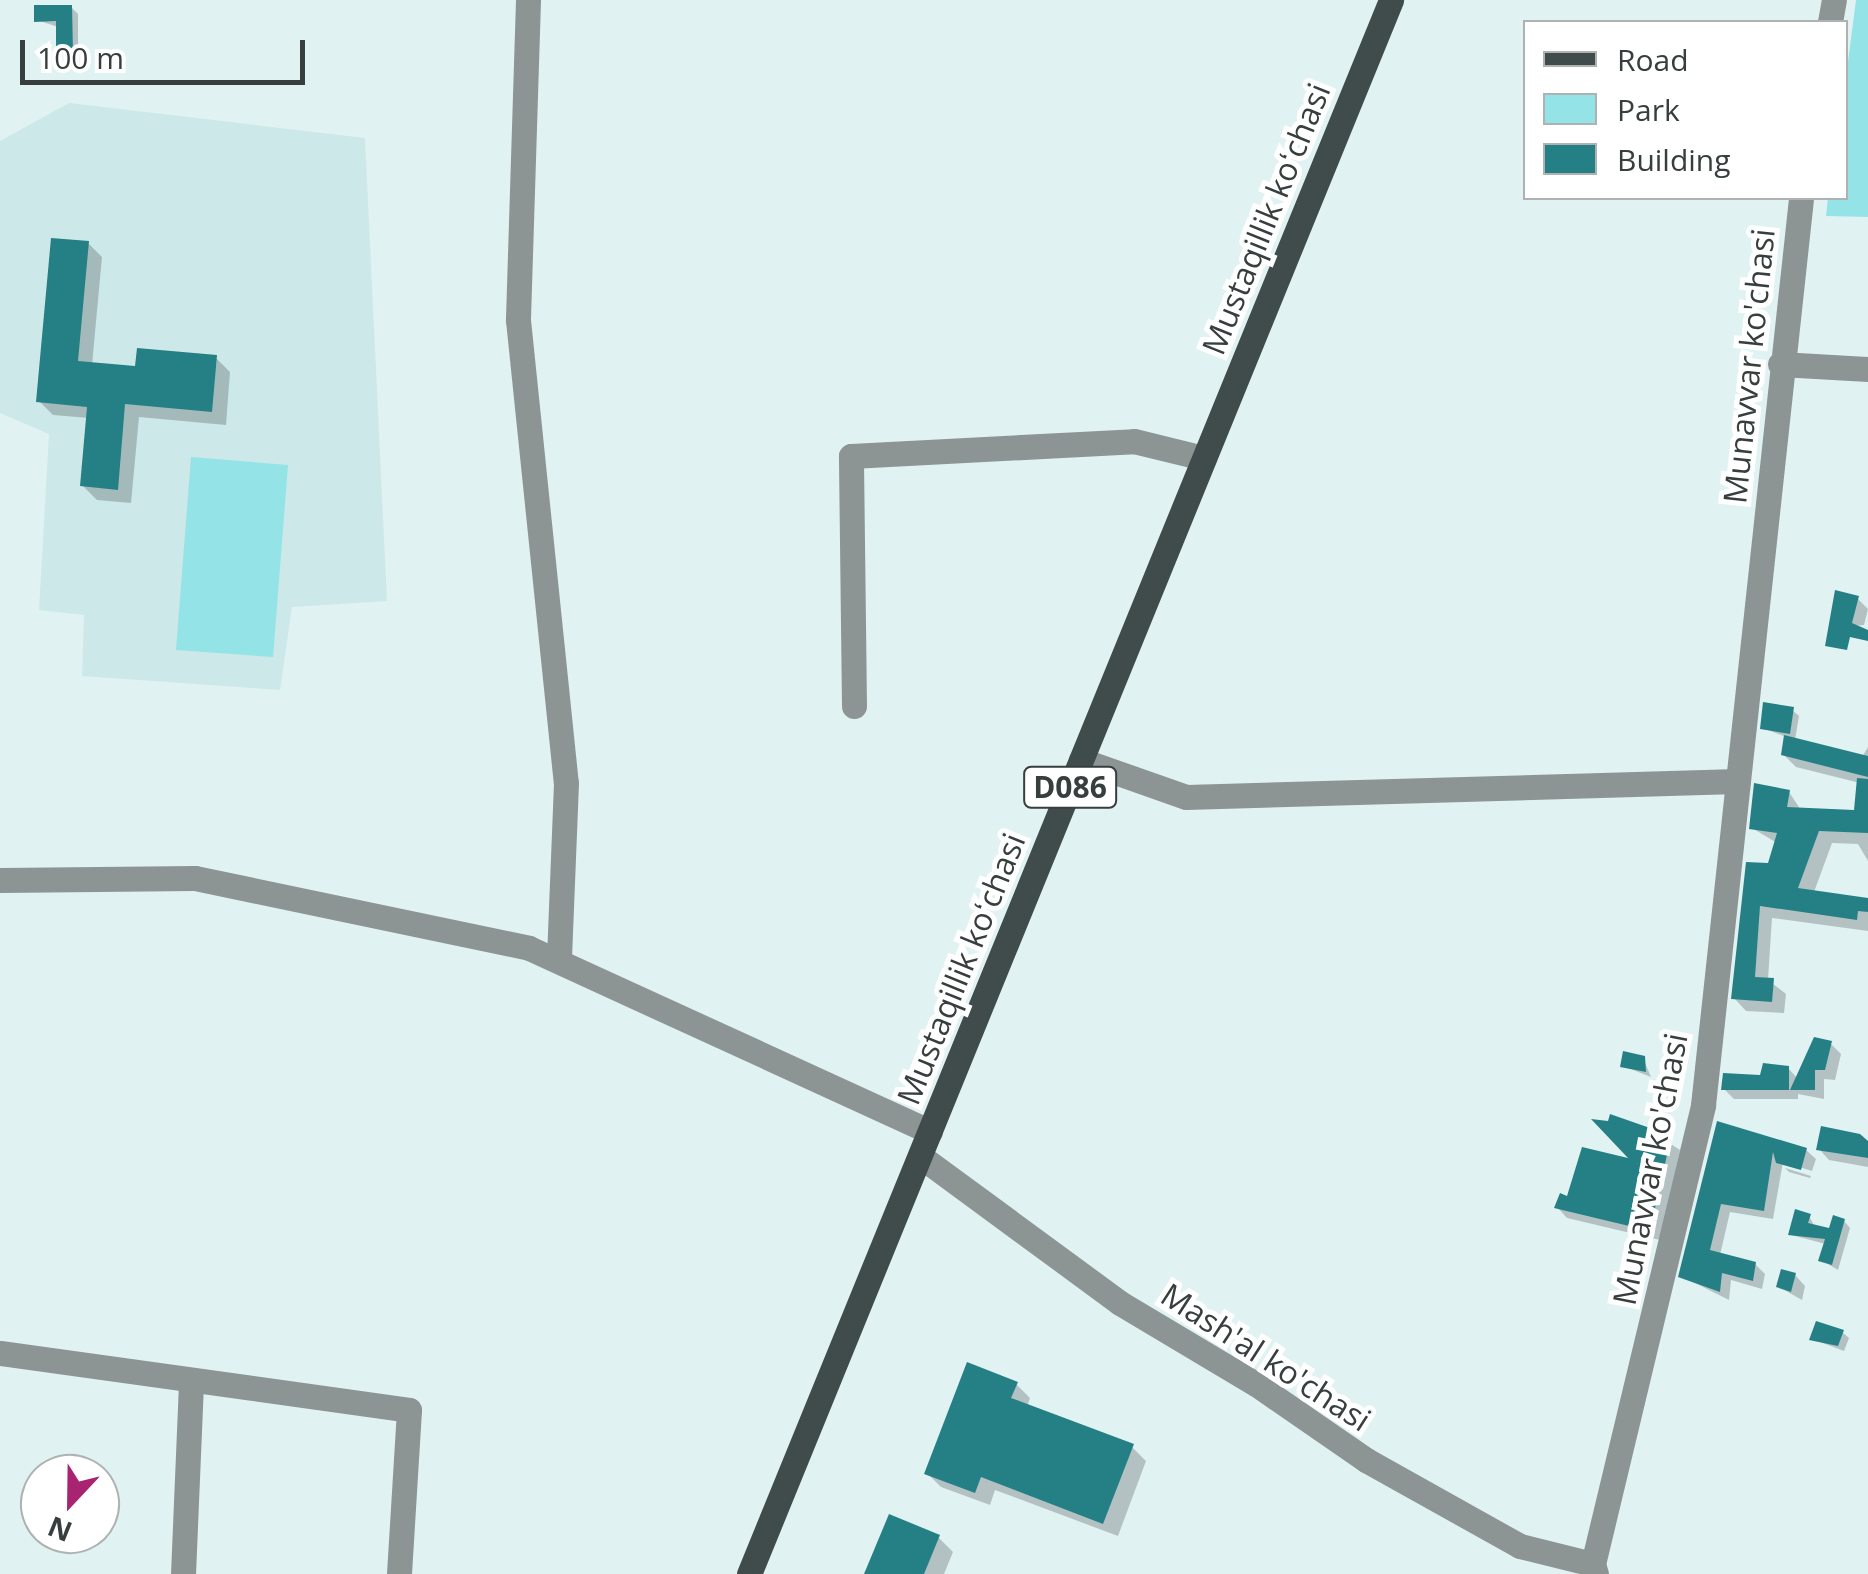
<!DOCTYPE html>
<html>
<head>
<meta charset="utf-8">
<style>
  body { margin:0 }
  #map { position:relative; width:1868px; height:1574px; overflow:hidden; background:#e1f2f3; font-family:"Open Sans",sans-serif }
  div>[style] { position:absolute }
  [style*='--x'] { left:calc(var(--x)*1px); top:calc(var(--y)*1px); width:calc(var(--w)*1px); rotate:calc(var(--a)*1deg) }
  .built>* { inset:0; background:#cde8e9 }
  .green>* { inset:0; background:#94e3e7 }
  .shadow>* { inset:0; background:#0003 }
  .building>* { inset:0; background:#258085 }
  .minor>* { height:25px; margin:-12.5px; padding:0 12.5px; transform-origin:12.5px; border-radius:12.5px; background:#8d9494 }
  .major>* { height:25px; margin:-12.5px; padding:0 12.5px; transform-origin:12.5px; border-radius:12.5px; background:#404c4c }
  span { translate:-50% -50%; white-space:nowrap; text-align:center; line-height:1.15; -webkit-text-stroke:10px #fff; paint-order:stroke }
  .shield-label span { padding:2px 8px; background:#fff; border:2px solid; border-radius:8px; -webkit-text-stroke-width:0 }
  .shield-label { font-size:30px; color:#373e3e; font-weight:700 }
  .street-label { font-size:32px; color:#373e3e }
  .legend { position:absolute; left:1523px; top:20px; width:325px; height:180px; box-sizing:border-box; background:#fff; border:2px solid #afb2b2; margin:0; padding:12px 18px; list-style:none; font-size:30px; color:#373e3e }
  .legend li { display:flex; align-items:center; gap:20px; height:50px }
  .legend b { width:50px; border:2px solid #afb2b2 }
  .north { position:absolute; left:20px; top:1454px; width:100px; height:100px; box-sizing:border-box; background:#fff; border:2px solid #afb2b2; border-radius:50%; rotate:202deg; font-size:28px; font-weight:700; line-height:40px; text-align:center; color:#373e3e }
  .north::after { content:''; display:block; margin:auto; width:35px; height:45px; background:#a82470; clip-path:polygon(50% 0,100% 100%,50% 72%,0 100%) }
  .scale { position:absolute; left:20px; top:40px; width:285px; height:45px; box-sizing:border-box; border:5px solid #373e3e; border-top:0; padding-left:12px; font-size:30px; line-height:35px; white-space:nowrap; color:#373e3e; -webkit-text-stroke:8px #fff; paint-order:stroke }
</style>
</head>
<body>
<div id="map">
  <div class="built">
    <i style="clip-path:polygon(69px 103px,365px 138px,387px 601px,292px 607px,280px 690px,82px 676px,84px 615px,39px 610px,49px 434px,0 413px,0 141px)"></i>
  </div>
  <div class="green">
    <i style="clip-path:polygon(1856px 0,1868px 0,1868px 217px,1826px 216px,1828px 198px,1846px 198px,1846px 77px)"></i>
    <i style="clip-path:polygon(191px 457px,288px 465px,273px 657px,176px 650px)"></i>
  </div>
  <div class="shadow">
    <i style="clip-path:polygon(71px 7px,78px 14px,78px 58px,59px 51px,58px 27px,37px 20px)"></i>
    <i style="clip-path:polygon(88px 243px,102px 257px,92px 365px,137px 369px,216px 358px,230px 372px,226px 425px,139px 417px,131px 503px,97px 500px,83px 486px,89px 418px,53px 415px,39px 401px)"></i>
    <i style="clip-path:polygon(1857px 598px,1868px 609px,1864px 625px,1841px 627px)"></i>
    <i style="clip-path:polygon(1792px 710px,1799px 716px,1795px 740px,1862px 757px,1868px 747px,1868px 861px,1858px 844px,1832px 843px,1814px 892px,1868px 899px,1868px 931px,1772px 918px,1768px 980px,1786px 994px,1784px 1013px,1746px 1011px,1734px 998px,1777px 843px,1752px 828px,1789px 792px,1801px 810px,1856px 812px,1860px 783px,1796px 767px,1783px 754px,1786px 737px,1763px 728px)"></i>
    <i style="clip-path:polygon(1831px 1044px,1841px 1054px,1835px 1080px,1824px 1079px,1824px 1099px,1798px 1094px,1798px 1099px,1734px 1099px,1724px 1089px,1788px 1068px,1798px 1079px)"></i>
    <i style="clip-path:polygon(1643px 1058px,1651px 1077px,1623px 1066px)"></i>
    <i style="clip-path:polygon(1719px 1124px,1806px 1150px,1816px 1159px,1812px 1171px,1783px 1162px,1773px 1219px,1730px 1212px,1720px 1255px,1755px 1264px,1765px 1274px,1762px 1289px,1731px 1280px,1729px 1300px,1681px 1276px)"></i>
    <i style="clip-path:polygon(1649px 1130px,1680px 1150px,1660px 1240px,1567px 1218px,1557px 1207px,1635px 1162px)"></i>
    <i style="clip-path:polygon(1868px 1142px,1868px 1167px,1829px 1160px,1819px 1149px)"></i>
    <i style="clip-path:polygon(1785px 1168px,1811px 1176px,1810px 1178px,1789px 1172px)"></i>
    <i style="clip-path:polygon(1809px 1216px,1815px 1227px,1830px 1231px,1844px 1221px,1850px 1228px,1838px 1270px,1821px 1260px,1826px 1244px,1791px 1235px)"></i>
    <i style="clip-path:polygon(1795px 1275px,1805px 1286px,1802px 1300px,1779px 1287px)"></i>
    <i style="clip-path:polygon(1842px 1332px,1849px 1338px,1844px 1351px,1812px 1339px)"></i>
    <i style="clip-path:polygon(1016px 1384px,1030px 1398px,1027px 1407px,1132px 1447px,1146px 1461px,1118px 1536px,995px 1490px,990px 1505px,941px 1487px,927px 1473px)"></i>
    <i style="clip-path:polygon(939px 1538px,953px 1552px,944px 1574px,867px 1574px)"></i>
  </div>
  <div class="building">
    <i style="clip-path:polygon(34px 5px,72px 5px,73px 52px,56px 52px,56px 21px,34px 22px)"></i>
    <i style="clip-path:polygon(51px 238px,89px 241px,78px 361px,135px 366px,137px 348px,217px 355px,212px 412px,125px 404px,118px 490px,80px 486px,87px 407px,36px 402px)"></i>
    <i style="clip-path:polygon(1835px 590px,1859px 596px,1852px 623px,1868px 630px,1868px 641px,1850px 637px,1847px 650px,1825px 646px)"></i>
    <i style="clip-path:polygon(1763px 702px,1794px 707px,1790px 734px,1760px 729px)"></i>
    <i style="clip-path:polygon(1784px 735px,1868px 756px,1868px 777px,1781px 755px)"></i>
    <i style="clip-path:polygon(1857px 778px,1868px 779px,1868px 833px,1819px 831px,1798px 888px,1868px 898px,1868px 912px,1858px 911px,1857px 920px,1760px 906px,1755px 977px,1774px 978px,1772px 1002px,1731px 999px,1746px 862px,1768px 863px,1777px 833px,1749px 829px,1754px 783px,1790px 790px,1787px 807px,1854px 810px)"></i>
    <i style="clip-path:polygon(1814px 1037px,1832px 1041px,1825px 1070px,1815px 1070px,1815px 1090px,1790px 1090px)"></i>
    <i style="clip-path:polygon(1623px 1051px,1645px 1056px,1646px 1072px,1620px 1067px)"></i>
    <i style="clip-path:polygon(1763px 1063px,1789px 1066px,1789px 1090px,1721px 1090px,1723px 1073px,1760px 1075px)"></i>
    <i style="clip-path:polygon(1610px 1114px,1650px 1128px,1651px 1136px,1671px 1137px,1650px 1231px,1554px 1208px,1560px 1193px,1567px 1196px,1582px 1147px,1628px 1158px,1591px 1119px,1608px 1121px)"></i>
    <i style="clip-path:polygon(1717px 1121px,1807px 1148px,1801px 1170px,1776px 1163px,1773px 1152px,1764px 1211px,1721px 1204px,1710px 1250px,1756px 1262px,1753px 1281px,1722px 1273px,1720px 1292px,1678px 1277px)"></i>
    <i style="clip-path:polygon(1821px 1126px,1860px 1134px,1868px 1141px,1868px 1158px,1816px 1150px)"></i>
    <i style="clip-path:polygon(1795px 1209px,1811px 1214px,1808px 1223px,1829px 1228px,1833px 1215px,1845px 1219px,1832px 1265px,1818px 1261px,1825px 1239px,1788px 1235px)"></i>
    <i style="clip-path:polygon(1781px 1269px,1796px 1273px,1791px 1292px,1776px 1287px)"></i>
    <i style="clip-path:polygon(1816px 1321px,1844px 1330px,1838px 1346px,1809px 1340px)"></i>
    <i style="clip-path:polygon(967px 1362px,1018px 1382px,1011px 1398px,1134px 1444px,1103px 1524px,981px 1477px,975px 1493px,924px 1474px)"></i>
    <i style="clip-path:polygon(889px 1514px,940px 1535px,924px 1574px,864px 1574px)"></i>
  </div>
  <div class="minor">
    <i style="--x:528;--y:0;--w:320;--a:91.8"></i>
    <i style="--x:518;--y:320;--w:465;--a:84.1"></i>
    <i style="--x:566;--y:783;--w:176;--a:92.3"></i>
    <i style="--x:1830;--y:22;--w:22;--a:-80"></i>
    <i style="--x:1780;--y:364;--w:88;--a:3.3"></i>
    <i style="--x:854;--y:706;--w:250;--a:-90.7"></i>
    <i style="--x:851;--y:456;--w:283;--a:-3"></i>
    <i style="--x:1134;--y:441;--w:72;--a:13.7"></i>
    <i style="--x:1081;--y:760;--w:111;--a:19.4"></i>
    <i style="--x:1186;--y:797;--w:552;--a:-1.66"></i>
    <i style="--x:0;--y:880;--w:195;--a:-0.6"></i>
    <i style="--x:195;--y:878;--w:341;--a:11.8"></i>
    <i style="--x:529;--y:948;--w:441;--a:24.6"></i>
    <i style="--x:920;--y:1156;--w:248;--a:36.3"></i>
    <i style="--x:1120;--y:1303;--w:158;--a:30.8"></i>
    <i style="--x:1256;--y:1384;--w:134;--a:34.6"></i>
    <i style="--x:1366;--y:1460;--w:176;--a:29.2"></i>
    <i style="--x:1520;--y:1546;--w:75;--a:13.9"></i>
    <i style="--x:1593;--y:1564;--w:10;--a:73"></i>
    <i style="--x:0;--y:1353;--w:413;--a:7.9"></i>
    <i style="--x:409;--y:1410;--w:164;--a:93.5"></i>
    <i style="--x:1593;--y:1564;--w:472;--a:-76.5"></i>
    <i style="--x:1703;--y:1105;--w:912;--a:-83.83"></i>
    <i style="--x:183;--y:1574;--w:194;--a:-87.6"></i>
  </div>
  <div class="major">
    <i style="--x:749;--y:1574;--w:1700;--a:-67.81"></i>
  </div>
  <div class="shield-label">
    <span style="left:1070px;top:787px">D086</span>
  </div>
  <div class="street-label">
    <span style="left:1266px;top:219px;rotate:-68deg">Mustaqillik koʻchasi</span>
    <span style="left:1749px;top:366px;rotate:-84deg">Munavvar ko'chasi</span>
    <span style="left:961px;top:969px;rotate:-68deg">Mustaqillik koʻchasi</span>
    <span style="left:1650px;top:1169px;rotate:-79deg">Munavvar ko'chasi</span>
    <span style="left:1266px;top:1357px;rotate:33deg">Mash'al ko'chasi</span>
  </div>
  <ul class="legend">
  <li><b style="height:12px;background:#404c4c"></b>Road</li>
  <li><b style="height:28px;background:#94e3e7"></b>Park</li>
  <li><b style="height:28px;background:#258085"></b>Building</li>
  </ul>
  <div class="north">N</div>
  <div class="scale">100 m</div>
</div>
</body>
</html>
